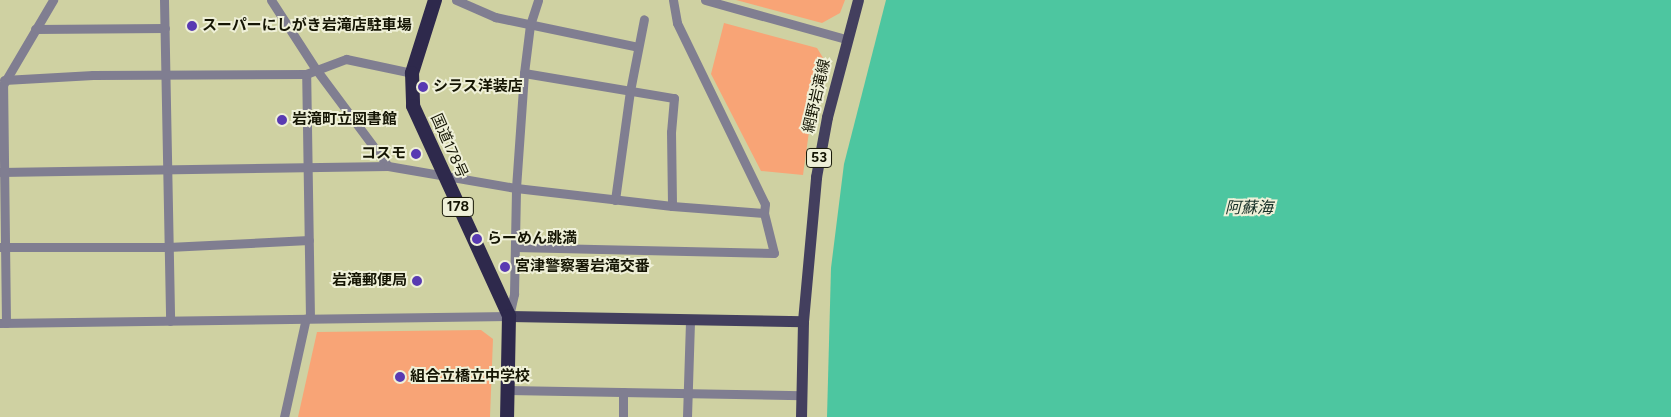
<!DOCTYPE html>
<html>
<head>
<meta charset="utf-8">
<style>
  body { margin:0 }
  #map { position:relative; width:1671px; height:417px; overflow:hidden; background:#cfd1a2; font-family:Figtree,"Noto Sans JP",sans-serif }
  div>[style] { position:absolute }
  [style*='--x'] { left:calc(var(--x)*1px); top:calc(var(--y)*1px); width:calc(var(--w)*1px); rotate:calc(var(--a)*1deg) }
  .green>* { inset:0; background:#f8a476 }
  .water>* { inset:0; background:#4dc6a0 }
  .minor>* { height:9px; margin:-4.5px; padding:0 4.5px; transform-origin:4.5px; border-radius:4.5px; background:#807e91 }
  .major>* { height:11px; margin:-5.5px; padding:0 5.5px; transform-origin:5.5px; border-radius:5.5px; background:#433f5e }
  .highway>* { height:14px; margin:-7px; padding:0 7px; transform-origin:7px; border-radius:7px; background:#2e294c }
  .dots>* { width:14px; height:14px; translate:-50% -50%; box-sizing:border-box; border:2px solid #eff0d8; border-radius:50% }
  span { translate:-50% -50%; white-space:nowrap; text-align:center; line-height:1.15; -webkit-text-stroke:4px #eff0d8; paint-order:stroke }
  .shield-label span { padding:1px 4px; background:#eff0d8; border:1px solid; border-radius:4px; -webkit-text-stroke-width:0 }
  .shield-label { font-size:14px; color:#151504; font-weight:700 }
  .poi-label { font-size:15px; color:#151504; font-weight:700 }
  .left { translate:0 -50%; text-align:left }
  .right { translate:-100% -50%; text-align:right }
  .street-label { font-size:15px; color:#151504 }
  .water-label { font-size:16px; color:#163027; font-style:italic }
</style>
</head>
<body>
<div id="map">
  <div class="green">
    <i style="clip-path:polygon(736px 0,845px 0,840px 13px,822px 23px)"></i>
    <i style="clip-path:polygon(724px 23px,817px 48px,825px 61px,812px 110px,803px 175px,761px 171px,711px 74px)"></i>
    <i style="clip-path:polygon(481px 330px,493px 339px,490px 417px,298px 417px,317px 332px)"></i>
  </div>
  <div class="water">
    <i style="clip-path:polygon(886px 0,1671px 0,1671px 417px,827px 417px,831px 268px,844px 164px)"></i>
  </div>
  <div class="minor">
    <i style="--x:164;--y:0;--w:321;--a:88.9"></i>
    <i style="--x:271;--y:0;--w:81;--a:57.1"></i>
    <i style="--x:315;--y:68;--w:122;--a:53.3"></i>
    <i style="--x:456;--y:0;--w:43;--a:23.6"></i>
    <i style="--x:495;--y:17;--w:146;--a:11.8"></i>
    <i style="--x:673;--y:0;--w:23;--a:80"></i>
    <i style="--x:677;--y:23;--w:201;--a:64.1"></i>
    <i style="--x:765;--y:204;--w:9;--a:96"></i>
    <i style="--x:705;--y:0;--w:146;--a:15.5"></i>
    <i style="--x:35;--y:29;--w:130;--a:-0.4"></i>
    <i style="--x:524;--y:73;--w:152;--a:9.5"></i>
    <i style="--x:674;--y:98;--w:34;--a:95"></i>
    <i style="--x:671;--y:132;--w:74;--a:89.2"></i>
    <i style="--x:4;--y:80;--w:89;--a:-3.2"></i>
    <i style="--x:93;--y:75;--w:213;--a:-0.3"></i>
    <i style="--x:0;--y:172;--w:388;--a:-0.9"></i>
    <i style="--x:388;--y:166;--w:130;--a:9.8"></i>
    <i style="--x:516;--y:188;--w:157;--a:6.6"></i>
    <i style="--x:672;--y:206;--w:92;--a:4.4"></i>
    <i style="--x:764;--y:213;--w:41;--a:76"></i>
    <i style="--x:774;--y:253;--w:259;--a:-178.7"></i>
    <i style="--x:615;--y:200;--w:110;--a:-82.2"></i>
    <i style="--x:630;--y:91;--w:73;--a:-79"></i>
    <i style="--x:0;--y:247;--w:168;--a:0"></i>
    <i style="--x:168;--y:247;--w:141;--a:-2.8"></i>
    <i style="--x:310;--y:318;--w:244;--a:-90.9"></i>
    <i style="--x:306;--y:74;--w:43;--a:-20.6"></i>
    <i style="--x:346;--y:59;--w:67;--a:12"></i>
    <i style="--x:0;--y:323;--w:509;--a:-0.79"></i>
    <i style="--x:509;--y:316;--w:23;--a:-77"></i>
    <i style="--x:514;--y:294;--w:106;--a:-88.9"></i>
    <i style="--x:516;--y:188;--w:115;--a:-86"></i>
    <i style="--x:524;--y:73;--w:48;--a:-82.9"></i>
    <i style="--x:530;--y:25;--w:26;--a:-72"></i>
    <i style="--x:6;--y:323;--w:238;--a:-90.7"></i>
    <i style="--x:3;--y:85;--w:99;--a:-59.5"></i>
    <i style="--x:507;--y:390;--w:295;--a:1"></i>
    <i style="--x:284;--y:417;--w:101;--a:-77.5"></i>
    <i style="--x:623;--y:417;--w:25;--a:-90"></i>
    <i style="--x:687;--y:417;--w:98;--a:-88.2"></i>
  </div>
  <div class="major">
    <i style="--x:509;--y:316;--w:294;--a:1"></i>
    <i style="--x:801;--y:417;--w:96;--a:-88.8"></i>
    <i style="--x:803;--y:321;--w:145;--a:-84.8"></i>
    <i style="--x:816;--y:177;--w:61;--a:-79.6"></i>
    <i style="--x:827;--y:117;--w:121;--a:-75.2"></i>
  </div>
  <div class="highway">
    <i style="--x:435;--y:0;--w:77;--a:107.5"></i>
    <i style="--x:412;--y:73;--w:33;--a:88"></i>
    <i style="--x:413;--y:106;--w:231;--a:65.4"></i>
    <i style="--x:509;--y:316;--w:101;--a:91.1"></i>
  </div>
  <div class="dots">
    <i style="left:192px;top:26px;background:#593ab2"></i>
    <i style="left:423px;top:87px;background:#593ab2"></i>
    <i style="left:282px;top:120px;background:#593ab2"></i>
    <i style="left:416px;top:154px;background:#593ab2"></i>
    <i style="left:477px;top:239px;background:#593ab2"></i>
    <i style="left:505px;top:267px;background:#593ab2"></i>
    <i style="left:417px;top:281px;background:#593ab2"></i>
    <i style="left:400px;top:377px;background:#593ab2"></i>
  </div>
  <div class="shield-label">
    <span style="left:819px;top:158px">53</span>
    <span style="left:458px;top:207px">178</span>
  </div>
  <div class="poi-label">
    <span class="left" style="left:202px;top:26px">スーパーにしがき岩滝店駐車場</span>
    <span class="left" style="left:433px;top:87px">シラス洋装店</span>
    <span class="left" style="left:292px;top:120px">岩滝町立図書館</span>
    <span class="right" style="left:406px;top:154px">コスモ</span>
    <span class="left" style="left:487px;top:239px">らーめん跳満</span>
    <span class="left" style="left:515px;top:267px">宮津警察署岩滝交番</span>
    <span class="right" style="left:407px;top:281px">岩滝郵便局</span>
    <span class="left" style="left:410px;top:377px">組合立橋立中学校</span>
  </div>
  <div class="street-label">
    <span style="left:817px;top:96px;rotate:-77deg">網野岩滝線</span>
    <span style="left:449px;top:146px;rotate:66deg">国道178号</span>
  </div>
  <div class="water-label">
    <span style="left:1249px;top:208px">阿蘇海</span>
  </div>
</div>
</body>
</html>
